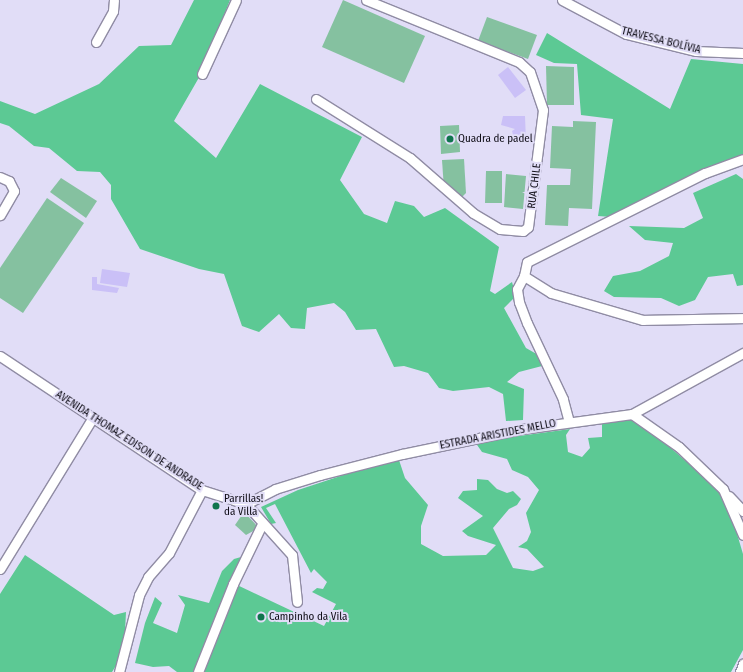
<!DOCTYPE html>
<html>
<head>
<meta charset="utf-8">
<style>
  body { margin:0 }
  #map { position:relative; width:743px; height:672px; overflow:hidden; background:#e1ddf7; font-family:"Fira Sans Condensed",sans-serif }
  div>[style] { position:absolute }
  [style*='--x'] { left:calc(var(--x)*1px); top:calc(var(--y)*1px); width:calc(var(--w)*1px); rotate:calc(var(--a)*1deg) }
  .green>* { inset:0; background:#85c1a0 }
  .forest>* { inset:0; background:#5cc994 }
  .water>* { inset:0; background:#cac0f7 }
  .roads { filter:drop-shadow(1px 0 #908ca4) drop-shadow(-1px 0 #908ca4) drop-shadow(0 1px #908ca4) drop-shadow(0 -1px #908ca4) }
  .minor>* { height:9px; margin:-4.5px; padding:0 4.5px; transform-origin:4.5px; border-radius:4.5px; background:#fff }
  .dots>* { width:11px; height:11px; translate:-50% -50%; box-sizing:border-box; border:2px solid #e1ddf7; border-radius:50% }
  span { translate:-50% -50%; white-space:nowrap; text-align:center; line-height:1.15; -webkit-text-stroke:4px #e1ddf7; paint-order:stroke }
  .street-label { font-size:11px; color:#0e0c15 }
  .poi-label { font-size:11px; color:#0e0c15 }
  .left { translate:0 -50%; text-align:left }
</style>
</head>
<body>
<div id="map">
  <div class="green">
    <i style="clip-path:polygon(343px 0,425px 36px,404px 83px,322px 47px)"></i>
    <i style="clip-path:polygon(487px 17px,537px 35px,528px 59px,478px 41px)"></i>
    <i style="clip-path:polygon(546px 66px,574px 67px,574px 105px,547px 105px)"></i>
    <i style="clip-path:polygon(573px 121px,596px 122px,592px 209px,569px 208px,568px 226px,545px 225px,547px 185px,570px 185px,571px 169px,550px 168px,552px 126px,573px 127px)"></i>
    <i style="clip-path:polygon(459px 125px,460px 152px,441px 154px,440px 126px)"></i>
    <i style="clip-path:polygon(464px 159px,466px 193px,462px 197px,444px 189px,442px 160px)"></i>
    <i style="clip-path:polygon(486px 171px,502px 171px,502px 203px,485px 203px)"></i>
    <i style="clip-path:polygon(506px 174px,526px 176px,523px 209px,504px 207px)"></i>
    <i style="clip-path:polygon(61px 178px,97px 201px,86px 218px,50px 192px)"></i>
    <i style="clip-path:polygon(47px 198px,84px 223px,23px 313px,0 298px,0 268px)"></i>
    <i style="clip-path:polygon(244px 512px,259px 528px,246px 535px,235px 525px)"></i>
  </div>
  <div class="forest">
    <i style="clip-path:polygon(194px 0,230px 0,201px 74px,174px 121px,216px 158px,260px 84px,362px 137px,340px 180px,364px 214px,387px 223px,395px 201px,414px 206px,424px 217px,445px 208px,499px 247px,490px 291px,495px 294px,512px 282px,516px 296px,504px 308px,526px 348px,540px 356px,542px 366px,519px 372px,507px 382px,524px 389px,523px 420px,506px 421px,503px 394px,489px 387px,453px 391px,439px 388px,428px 373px,404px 366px,394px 367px,376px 329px,356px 330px,345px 312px,334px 303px,307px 308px,305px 329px,291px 328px,279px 314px,259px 332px,242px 326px,224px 274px,199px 269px,140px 249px,111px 199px,111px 185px,100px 172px,77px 171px,49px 148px,34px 146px,9px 126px,0 123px,0 101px,35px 114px,99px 84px,139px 46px,171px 45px)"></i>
    <i style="clip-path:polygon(547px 33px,670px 109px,691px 59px,743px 64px,743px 165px,684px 187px,656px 204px,625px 218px,598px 216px,613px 119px,581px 115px,577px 64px,554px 63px,536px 55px)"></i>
    <i style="clip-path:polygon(736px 174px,743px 179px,743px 285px,737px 286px,733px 274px,708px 277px,695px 300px,679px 306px,661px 298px,614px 297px,604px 291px,613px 276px,640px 271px,669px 256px,673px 243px,645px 240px,629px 226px,684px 228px,703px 218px,693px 193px)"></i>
    <i style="clip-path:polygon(632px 418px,657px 436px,719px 490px,735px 527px,743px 554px,743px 650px,731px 672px,177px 672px,169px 666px,153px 667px,135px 663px,145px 623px,155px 597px,162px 603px,153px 623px,177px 633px,185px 605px,178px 595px,209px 603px,222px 571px,234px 559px,241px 557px,235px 584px,324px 626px,336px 604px,312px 592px,317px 588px,323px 589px,327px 582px,314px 569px,311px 573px,275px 504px,266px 508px,276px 523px,271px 524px,261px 507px,298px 490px,377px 464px,399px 460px,405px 478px,428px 505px,421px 526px,421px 544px,443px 556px,486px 555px,496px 545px,468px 536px,462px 531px,483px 516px,458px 498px,463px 491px,477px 490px,477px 479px,488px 480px,497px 489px,507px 493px,513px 491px,521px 499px,517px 505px,509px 509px,493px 528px,513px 568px,533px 571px,544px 567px,527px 549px,518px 547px,527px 541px,531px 532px,526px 513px,539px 490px,528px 477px,512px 470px,507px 459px,482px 452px,475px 442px,570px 429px,566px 435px,568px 452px,582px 457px,590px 448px,588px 438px,602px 437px,602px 421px)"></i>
    <i style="clip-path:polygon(25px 555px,114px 615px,126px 612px,124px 653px,112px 672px,0 672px,0 594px)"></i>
  </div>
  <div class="water">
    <i style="clip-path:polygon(508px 67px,526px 90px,515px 98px,498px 75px)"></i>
    <i style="clip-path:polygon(503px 116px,525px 116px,526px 141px,515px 142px,512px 131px,515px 129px,501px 125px)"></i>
    <i style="clip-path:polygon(102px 269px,130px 273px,127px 287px,100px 283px)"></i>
    <i style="clip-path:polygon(92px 277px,97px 277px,97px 284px,119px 288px,117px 293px,92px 290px)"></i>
  </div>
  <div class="roads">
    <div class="minor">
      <i style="--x:562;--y:0;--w:72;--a:28"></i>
      <i style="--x:626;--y:34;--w:72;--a:13.7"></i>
      <i style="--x:696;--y:51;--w:47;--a:2.4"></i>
      <i style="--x:96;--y:42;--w:35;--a:-61"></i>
      <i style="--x:113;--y:11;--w:11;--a:-85"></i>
      <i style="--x:202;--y:74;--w:81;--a:-65.3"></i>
      <i style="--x:316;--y:99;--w:111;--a:32.1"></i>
      <i style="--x:410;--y:158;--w:84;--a:41.1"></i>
      <i style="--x:473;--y:213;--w:31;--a:31"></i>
      <i style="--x:500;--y:229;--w:23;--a:5"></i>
      <i style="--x:523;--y:231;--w:6;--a:-39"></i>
      <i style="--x:528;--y:227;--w:118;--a:-82.7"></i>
      <i style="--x:543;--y:110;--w:40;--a:-108.9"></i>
      <i style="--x:530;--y:72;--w:15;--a:-138"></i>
      <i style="--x:519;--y:62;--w:165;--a:-157.9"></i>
      <i style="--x:0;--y:177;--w:10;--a:24"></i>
      <i style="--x:9;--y:181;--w:11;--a:63"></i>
      <i style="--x:14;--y:191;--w:28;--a:120"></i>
      <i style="--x:524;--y:276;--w:14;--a:-78"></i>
      <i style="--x:527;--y:262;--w:199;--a:-26.6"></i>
      <i style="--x:705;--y:173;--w:40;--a:-20.2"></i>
      <i style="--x:0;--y:356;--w:242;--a:33.6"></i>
      <i style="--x:202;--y:490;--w:46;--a:17.7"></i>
      <i style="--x:246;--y:504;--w:69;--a:48"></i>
      <i style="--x:292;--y:555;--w:47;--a:83.9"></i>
      <i style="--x:632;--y:414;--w:57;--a:35.1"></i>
      <i style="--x:679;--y:447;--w:61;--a:43.7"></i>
      <i style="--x:723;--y:489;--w:50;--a:66.5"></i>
      <i style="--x:569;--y:422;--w:24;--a:-105"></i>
      <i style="--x:563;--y:399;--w:84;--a:-115.3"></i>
      <i style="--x:527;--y:323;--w:22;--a:-111"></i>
      <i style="--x:519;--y:302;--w:13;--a:-99"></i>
      <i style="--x:517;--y:289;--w:15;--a:-62"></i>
      <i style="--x:524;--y:276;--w:32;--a:32"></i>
      <i style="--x:551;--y:293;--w:96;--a:16.4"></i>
      <i style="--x:643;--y:320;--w:100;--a:-1.1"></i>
      <i style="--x:729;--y:496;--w:21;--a:47"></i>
      <i style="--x:246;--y:504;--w:33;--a:-27"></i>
      <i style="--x:275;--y:489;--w:47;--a:-17.3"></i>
      <i style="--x:320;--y:475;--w:85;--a:-14.4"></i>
      <i style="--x:402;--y:454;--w:123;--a:-11.8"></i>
      <i style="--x:522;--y:429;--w:111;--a:-7.8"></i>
      <i style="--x:632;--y:414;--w:127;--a:-28.8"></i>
      <i style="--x:0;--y:569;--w:176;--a:-58.5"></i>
      <i style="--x:119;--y:672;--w:80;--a:-75.4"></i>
      <i style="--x:139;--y:595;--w:20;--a:-63"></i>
      <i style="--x:148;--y:577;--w:32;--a:-49"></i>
      <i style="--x:169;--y:553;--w:71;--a:-62.4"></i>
      <i style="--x:198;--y:672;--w:95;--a:-68.3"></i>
      <i style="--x:233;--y:584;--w:67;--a:-64.2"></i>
      <i style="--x:740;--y:672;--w:9;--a:-69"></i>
    </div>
  </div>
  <div class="dots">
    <i style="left:450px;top:139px;background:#0f754d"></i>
    <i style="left:216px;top:506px;background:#0f754d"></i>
    <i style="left:261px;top:617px;background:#0f754d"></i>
  </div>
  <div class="street-label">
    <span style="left:661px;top:41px;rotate:14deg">TRAVESSA BOLÍVIA</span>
    <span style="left:535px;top:186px;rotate:-83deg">RUA CHILE</span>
    <span style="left:498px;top:435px;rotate:-11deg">ESTRADA ARISTIDES MELLO</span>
    <span style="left:129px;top:441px;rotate:33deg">AVENIDA THOMAZ EDISON DE ANDRADE</span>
  </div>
  <div class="poi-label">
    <span class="left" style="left:458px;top:139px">Quadra de padel</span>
    <span class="left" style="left:224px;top:506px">Parrillas!<br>da Villa</span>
    <span class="left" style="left:269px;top:617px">Campinho da Vila</span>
  </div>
</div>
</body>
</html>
